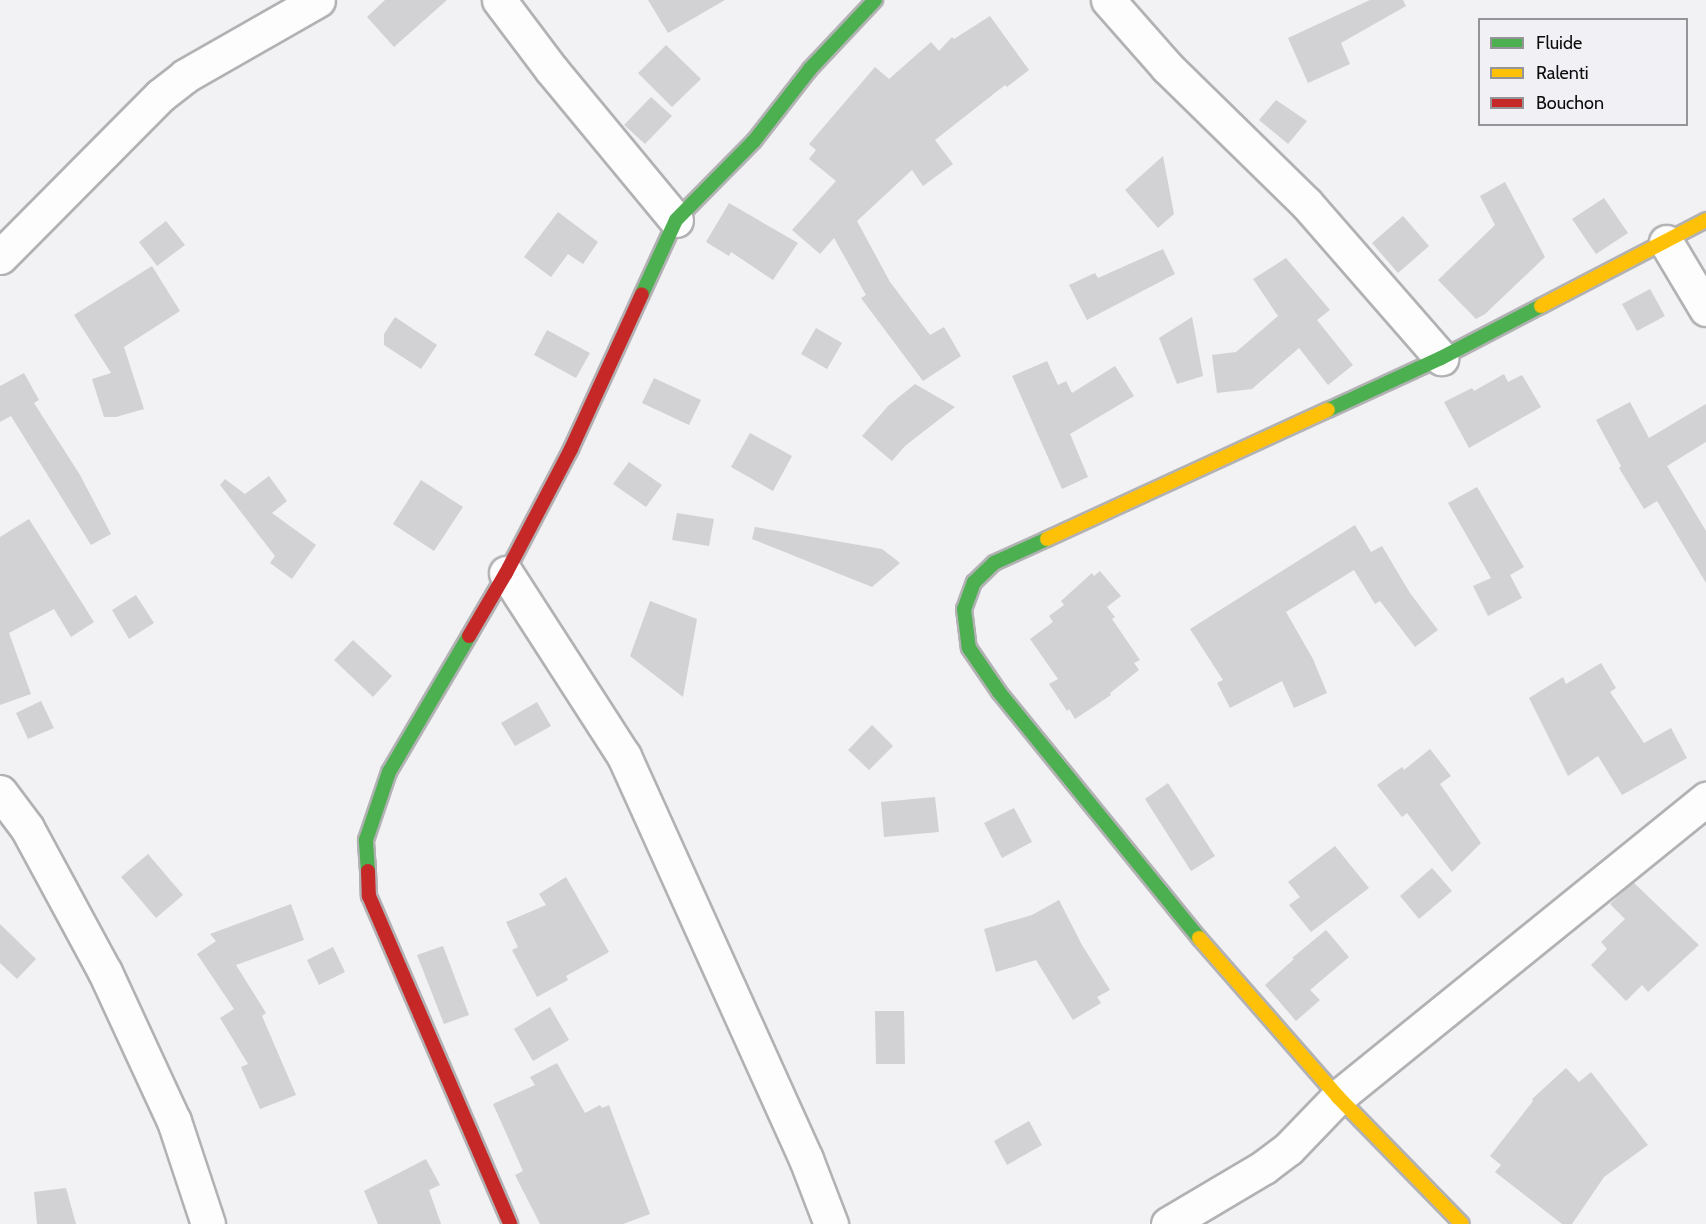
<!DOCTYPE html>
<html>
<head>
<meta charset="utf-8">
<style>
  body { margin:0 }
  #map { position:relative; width:1706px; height:1224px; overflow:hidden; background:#f2f1f3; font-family:Cabin,sans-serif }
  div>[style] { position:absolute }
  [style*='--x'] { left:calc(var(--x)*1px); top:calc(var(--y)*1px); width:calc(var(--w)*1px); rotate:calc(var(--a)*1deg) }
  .building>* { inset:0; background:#d2d1d3 }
  .roads { filter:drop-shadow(2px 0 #b2b1b3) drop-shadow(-2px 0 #b2b1b3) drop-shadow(0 2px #b2b1b3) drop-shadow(0 -2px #b2b1b3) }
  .street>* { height:33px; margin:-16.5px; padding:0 16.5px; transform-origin:16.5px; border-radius:16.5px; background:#fdfdfd }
  .fast>* { height:14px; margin:-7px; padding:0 7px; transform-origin:7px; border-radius:7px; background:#4caf50 }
  .slow>* { height:14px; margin:-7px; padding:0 7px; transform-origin:7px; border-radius:7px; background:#ffc107 }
  .jam>* { height:14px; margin:-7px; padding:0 7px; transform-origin:7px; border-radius:7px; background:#c62828 }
  span { translate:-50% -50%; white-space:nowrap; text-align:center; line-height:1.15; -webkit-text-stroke:5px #f1f0f4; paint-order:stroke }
  .legend { position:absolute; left:1478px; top:18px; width:210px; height:108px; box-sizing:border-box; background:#f1f0f4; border:2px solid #959598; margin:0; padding:8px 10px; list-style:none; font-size:18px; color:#0c0c0d }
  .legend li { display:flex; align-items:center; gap:12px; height:30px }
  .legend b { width:30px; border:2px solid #959598 }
</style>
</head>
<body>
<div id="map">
  <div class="building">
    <i style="clip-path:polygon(385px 0,447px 0,394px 47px,367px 17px)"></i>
    <i style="clip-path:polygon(648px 0,725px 0,668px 33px)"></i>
    <i style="clip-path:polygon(1370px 0,1403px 0,1406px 6px,1341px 43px,1350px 64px,1308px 83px,1288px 38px)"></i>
    <i style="clip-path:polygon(990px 16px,1029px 70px,1007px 87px,1005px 85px,935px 140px,953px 164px,923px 186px,912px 170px,857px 221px,890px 282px,930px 335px,944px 327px,961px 356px,923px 381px,861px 298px,866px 295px,834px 238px,820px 254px,792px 230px,836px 181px,809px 159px,816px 150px,809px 144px,875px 67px,889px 79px,931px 42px,939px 51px,952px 37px,954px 39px)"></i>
    <i style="clip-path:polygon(666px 45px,701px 79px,672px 107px,638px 73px)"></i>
    <i style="clip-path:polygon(651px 97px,672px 116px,645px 144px,624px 125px)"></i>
    <i style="clip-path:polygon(1276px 100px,1307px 121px,1288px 144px,1259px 120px)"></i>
    <i style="clip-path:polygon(1163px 156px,1174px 214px,1158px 228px,1125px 190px)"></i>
    <i style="clip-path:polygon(1505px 182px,1545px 257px,1485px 314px,1476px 319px,1438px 280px,1495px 225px,1480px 196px)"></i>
    <i style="clip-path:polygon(1604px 198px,1628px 233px,1596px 254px,1572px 219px)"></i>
    <i style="clip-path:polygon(729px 203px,798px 243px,773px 280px,731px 252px,729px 256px,706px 242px)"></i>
    <i style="clip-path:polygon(558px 212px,598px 242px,583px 264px,568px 254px,551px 277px,524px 257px)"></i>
    <i style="clip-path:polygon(1403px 216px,1429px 246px,1398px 273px,1372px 243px)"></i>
    <i style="clip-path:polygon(166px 221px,185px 245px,157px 266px,139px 242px)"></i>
    <i style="clip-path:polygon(1163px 249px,1175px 274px,1087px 320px,1069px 285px,1095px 273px,1098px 278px)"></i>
    <i style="clip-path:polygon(1286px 258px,1330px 310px,1317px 320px,1353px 365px,1328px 385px,1299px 348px,1252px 389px,1217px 393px,1212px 355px,1236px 352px,1278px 316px,1253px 279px)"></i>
    <i style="clip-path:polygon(152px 266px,180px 311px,124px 347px,144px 409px,116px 417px,104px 417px,92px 379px,111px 373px,74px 315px)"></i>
    <i style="clip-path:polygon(1650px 289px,1665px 316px,1637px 331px,1622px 304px)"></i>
    <i style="clip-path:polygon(395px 317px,437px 345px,421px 369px,384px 345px,384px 334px)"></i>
    <i style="clip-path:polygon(1192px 317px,1203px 376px,1177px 384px,1159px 338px)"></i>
    <i style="clip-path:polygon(816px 328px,842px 343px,827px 369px,801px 354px)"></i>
    <i style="clip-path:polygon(547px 330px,590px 353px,576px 378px,534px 355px)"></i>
    <i style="clip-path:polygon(1047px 361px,1058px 385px,1066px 381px,1072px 393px,1115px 366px,1134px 396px,1070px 434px,1088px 477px,1062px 489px,1012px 376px)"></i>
    <i style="clip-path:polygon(24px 373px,39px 400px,34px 403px,80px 475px,111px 534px,91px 545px,11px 416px,0 422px,0 386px)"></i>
    <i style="clip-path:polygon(1504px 374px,1508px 382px,1522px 375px,1541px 407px,1469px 448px,1444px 402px,1472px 388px,1474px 391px)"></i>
    <i style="clip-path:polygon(654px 378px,701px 400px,689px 425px,642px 403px)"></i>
    <i style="clip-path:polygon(915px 384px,955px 407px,905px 446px,892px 461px,862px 436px,888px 406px)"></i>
    <i style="clip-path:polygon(1630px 402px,1649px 438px,1706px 404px,1706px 442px,1667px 466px,1706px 531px,1706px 583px,1657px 501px,1644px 509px,1619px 468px,1621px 466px,1596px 420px)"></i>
    <i style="clip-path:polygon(750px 433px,792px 456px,773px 491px,731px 467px)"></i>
    <i style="clip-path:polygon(629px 462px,662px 485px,646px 507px,613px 484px)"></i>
    <i style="clip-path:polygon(269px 476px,287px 501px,272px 513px,316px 545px,292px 579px,270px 563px,275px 556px,220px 485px,225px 479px,245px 494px)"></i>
    <i style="clip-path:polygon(421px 480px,463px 507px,434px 551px,393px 524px)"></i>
    <i style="clip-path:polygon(1477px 487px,1524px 567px,1510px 575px,1522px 598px,1488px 616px,1473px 586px,1491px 578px,1448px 503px)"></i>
    <i style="clip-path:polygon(677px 513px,714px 519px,709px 546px,672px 540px)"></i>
    <i style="clip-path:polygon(29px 519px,94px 622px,71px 637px,54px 609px,9px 633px,31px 694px,0 705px,0 537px)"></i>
    <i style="clip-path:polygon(1355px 525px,1371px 552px,1382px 546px,1410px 593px,1438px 630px,1415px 647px,1380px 601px,1375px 604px,1354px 570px,1286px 612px,1313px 659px,1327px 693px,1294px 708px,1282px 681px,1230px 708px,1217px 683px,1223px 680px,1190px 629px)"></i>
    <i style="clip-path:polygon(755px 527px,882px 549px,900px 563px,872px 587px,752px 539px)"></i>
    <i style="clip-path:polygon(1100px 571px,1121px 596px,1107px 607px,1115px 617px,1112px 619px,1140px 660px,1134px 663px,1139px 670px,1110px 693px,1111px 695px,1075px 719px,1069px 709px,1067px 711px,1049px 684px,1058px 679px,1030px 639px,1053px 622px,1049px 616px,1064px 605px,1061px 601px,1092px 573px,1094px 576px)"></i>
    <i style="clip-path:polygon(136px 595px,154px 623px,129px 639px,112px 610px)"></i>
    <i style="clip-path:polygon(650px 601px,697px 619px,683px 697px,630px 656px)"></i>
    <i style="clip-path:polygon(353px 640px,392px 676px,373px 697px,334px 660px)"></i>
    <i style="clip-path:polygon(1601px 663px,1616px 688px,1610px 692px,1644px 743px,1671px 728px,1687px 758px,1622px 795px,1598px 756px,1568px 776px,1529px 698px,1563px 677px,1566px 684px)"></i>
    <i style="clip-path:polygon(41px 701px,54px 728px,28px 739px,16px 713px)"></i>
    <i style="clip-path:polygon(537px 702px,551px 726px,515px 746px,501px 723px)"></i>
    <i style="clip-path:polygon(872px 725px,893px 746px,869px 770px,848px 750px)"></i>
    <i style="clip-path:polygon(1430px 749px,1451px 776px,1440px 784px,1481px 843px,1452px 872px,1407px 813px,1402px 817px,1377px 785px,1402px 767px,1404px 770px)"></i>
    <i style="clip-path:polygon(1168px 783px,1215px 856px,1191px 871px,1145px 799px)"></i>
    <i style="clip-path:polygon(935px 797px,939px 832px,884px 837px,881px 802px)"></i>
    <i style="clip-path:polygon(1014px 808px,1032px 842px,1002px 858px,984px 823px)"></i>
    <i style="clip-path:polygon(1335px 846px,1369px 888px,1311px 932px,1289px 905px,1300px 897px,1288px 882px)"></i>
    <i style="clip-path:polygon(148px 854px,183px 895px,156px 918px,121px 877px)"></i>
    <i style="clip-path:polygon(1432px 868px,1452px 891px,1419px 919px,1400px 896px)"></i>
    <i style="clip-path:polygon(566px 877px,609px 952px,566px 976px,568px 980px,537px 997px,512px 950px,518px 947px,506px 922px,546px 905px,539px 894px)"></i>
    <i style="clip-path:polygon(1633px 882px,1699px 945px,1648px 992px,1642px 985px,1626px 1001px,1591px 965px,1607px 949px,1601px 942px,1625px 919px,1610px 904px)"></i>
    <i style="clip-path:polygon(1059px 900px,1082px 945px,1110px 990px,1097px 997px,1101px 1003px,1073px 1020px,1036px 960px,996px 972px,984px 929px,1032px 915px)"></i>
    <i style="clip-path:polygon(291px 904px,304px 940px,236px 965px,266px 1013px,262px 1016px,296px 1095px,260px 1109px,241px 1067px,248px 1064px,220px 1018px,234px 1009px,197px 954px,216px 941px,210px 934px)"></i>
    <i style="clip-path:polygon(0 924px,36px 959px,17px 979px,0 963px)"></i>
    <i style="clip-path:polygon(1326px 930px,1349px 957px,1310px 990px,1320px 1000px,1296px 1021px,1265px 985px,1294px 959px,1292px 958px)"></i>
    <i style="clip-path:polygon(443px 946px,469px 1015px,444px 1024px,417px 955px)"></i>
    <i style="clip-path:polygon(333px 947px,345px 972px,319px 985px,307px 960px)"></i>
    <i style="clip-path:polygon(550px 1007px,569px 1040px,533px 1061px,514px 1029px)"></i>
    <i style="clip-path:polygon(875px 1011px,904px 1011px,905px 1064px,876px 1064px)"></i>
    <i style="clip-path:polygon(557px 1063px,585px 1113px,600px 1105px,602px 1108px,609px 1105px,650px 1214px,623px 1224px,540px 1224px,515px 1175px,523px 1171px,493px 1104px,535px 1085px,530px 1077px)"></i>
    <i style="clip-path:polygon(1566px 1068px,1579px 1082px,1591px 1072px,1648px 1145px,1604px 1177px,1572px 1224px,1562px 1224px,1495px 1172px,1501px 1165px,1490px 1156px,1533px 1101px,1532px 1099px)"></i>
    <i style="clip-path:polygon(1029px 1121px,1042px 1145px,1007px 1165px,994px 1141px)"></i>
    <i style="clip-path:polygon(426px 1159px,440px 1185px,429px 1190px,441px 1224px,378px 1224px,364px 1191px)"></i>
    <i style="clip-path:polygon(66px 1188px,76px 1224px,37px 1224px,34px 1192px)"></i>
  </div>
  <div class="roads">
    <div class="street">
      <i style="--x:499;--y:0;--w:86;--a:53"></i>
      <i style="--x:551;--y:69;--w:196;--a:50.4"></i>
      <i style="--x:1108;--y:0;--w:89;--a:48.6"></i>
      <i style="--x:1167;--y:67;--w:194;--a:44.4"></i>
      <i style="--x:1306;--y:203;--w:206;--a:48.9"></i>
      <i style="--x:1666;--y:242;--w:78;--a:59.2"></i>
      <i style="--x:0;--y:257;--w:228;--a:-45.2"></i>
      <i style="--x:161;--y:95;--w:31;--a:-38"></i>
      <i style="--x:185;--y:76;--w:153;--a:-29.7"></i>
      <i style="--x:506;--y:573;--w:218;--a:57.2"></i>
      <i style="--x:624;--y:756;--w:442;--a:65.7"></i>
      <i style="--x:806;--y:1159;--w:70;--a:69"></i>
      <i style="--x:0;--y:792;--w:45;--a:53.1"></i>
      <i style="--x:27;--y:828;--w:164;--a:61.6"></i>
      <i style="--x:105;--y:972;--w:164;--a:65.2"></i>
      <i style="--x:174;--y:1121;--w:108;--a:71.7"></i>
      <i style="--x:1168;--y:1224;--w:112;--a:-30.7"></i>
      <i style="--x:1264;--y:1167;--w:30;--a:-37"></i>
      <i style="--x:1288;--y:1149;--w:72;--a:-46.1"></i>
      <i style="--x:1338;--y:1097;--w:474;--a:-39"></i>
    </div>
    <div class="fast">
      <i style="--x:642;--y:294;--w:81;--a:-65.3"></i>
      <i style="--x:676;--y:220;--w:111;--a:-45.4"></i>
      <i style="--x:754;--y:141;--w:91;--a:-52.1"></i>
      <i style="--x:810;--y:69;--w:95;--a:-46.7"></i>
      <i style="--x:1328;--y:410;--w:124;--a:-24.7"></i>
      <i style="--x:1441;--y:358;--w:113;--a:-27.5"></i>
      <i style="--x:1047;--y:539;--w:58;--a:155.6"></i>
      <i style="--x:994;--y:563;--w:28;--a:136"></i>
      <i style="--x:974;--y:582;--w:29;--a:110"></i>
      <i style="--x:964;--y:609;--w:39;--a:83"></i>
      <i style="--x:969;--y:648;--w:53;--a:55.7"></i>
      <i style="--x:999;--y:692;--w:317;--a:50.9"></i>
      <i style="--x:368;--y:871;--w:31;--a:-94"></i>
      <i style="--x:366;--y:840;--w:72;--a:-71.3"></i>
      <i style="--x:389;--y:772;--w:158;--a:-59.5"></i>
    </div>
    <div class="slow">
      <i style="--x:1541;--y:306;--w:186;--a:-27.5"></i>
      <i style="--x:1047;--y:539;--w:309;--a:-24.7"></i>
      <i style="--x:1199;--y:938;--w:211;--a:48.8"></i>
      <i style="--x:1338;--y:1097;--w:177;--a:45.7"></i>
    </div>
    <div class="jam">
      <i style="--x:469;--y:636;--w:73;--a:-59.6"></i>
      <i style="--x:506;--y:573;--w:140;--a:-62.3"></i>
      <i style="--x:571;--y:449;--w:170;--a:-65.4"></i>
      <i style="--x:368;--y:871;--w:25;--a:88"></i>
      <i style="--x:369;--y:896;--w:357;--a:66.7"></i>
    </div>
  </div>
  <ul class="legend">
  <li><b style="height:8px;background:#4caf50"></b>Fluide</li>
  <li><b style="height:8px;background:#ffc107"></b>Ralenti</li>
  <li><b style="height:8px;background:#c62828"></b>Bouchon</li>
  </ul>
</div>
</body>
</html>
